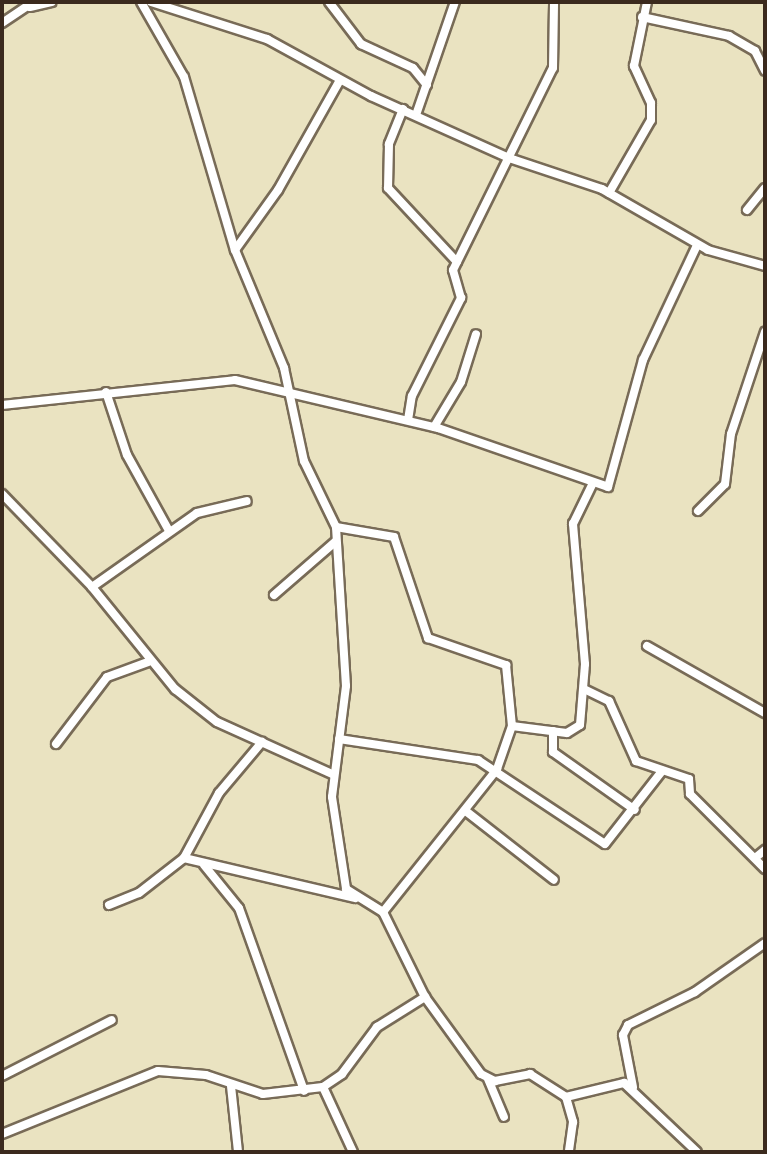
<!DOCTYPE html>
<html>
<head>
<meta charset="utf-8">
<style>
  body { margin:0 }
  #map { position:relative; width:767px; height:1154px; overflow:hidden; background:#eae3c1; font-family:"Playpen Sans",sans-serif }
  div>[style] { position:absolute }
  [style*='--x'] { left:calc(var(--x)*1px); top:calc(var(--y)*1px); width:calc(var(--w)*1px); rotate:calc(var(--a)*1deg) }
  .roads { filter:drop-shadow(2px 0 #786b57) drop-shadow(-2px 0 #786b57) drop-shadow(0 2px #786b57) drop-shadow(0 -2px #786b57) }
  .minor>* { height:8px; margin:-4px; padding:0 4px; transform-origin:4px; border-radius:4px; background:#fff }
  span { translate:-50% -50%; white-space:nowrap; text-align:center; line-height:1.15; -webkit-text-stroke:5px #fbf7ec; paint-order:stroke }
  .frame { position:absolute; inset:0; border:4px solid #3b2a1e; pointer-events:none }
</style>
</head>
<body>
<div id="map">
  <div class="roads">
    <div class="minor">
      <i style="--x:141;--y:2;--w:86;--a:60.2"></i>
      <i style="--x:184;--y:77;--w:180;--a:73.6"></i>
      <i style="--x:235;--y:250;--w:128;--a:67.4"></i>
      <i style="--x:284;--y:368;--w:95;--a:77.9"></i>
      <i style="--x:304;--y:461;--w:73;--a:64.1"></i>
      <i style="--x:336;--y:527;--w:159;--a:86.4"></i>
      <i style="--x:346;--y:686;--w:112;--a:97.2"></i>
      <i style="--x:332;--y:797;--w:93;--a:81.3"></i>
      <i style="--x:346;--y:889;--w:44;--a:31.9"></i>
      <i style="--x:383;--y:912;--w:95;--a:63.7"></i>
      <i style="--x:425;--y:997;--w:95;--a:54"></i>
      <i style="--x:481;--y:1074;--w:16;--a:27"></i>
      <i style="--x:495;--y:1081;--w:36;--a:-11"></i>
      <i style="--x:530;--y:1074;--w:43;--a:32.6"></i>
      <i style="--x:566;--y:1097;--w:26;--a:74"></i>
      <i style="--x:573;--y:1122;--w:30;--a:98"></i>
      <i style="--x:151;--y:2;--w:122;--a:17.7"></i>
      <i style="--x:267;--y:39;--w:119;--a:28.7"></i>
      <i style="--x:371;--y:96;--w:151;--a:24.2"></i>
      <i style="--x:509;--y:158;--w:98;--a:18.4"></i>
      <i style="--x:602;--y:189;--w:122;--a:29.9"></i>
      <i style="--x:708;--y:250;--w:59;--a:15.7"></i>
      <i style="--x:329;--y:2;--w:53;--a:52.7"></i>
      <i style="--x:361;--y:44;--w:57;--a:24.8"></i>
      <i style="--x:413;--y:68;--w:22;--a:51"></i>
      <i style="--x:30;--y:7;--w:22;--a:-13"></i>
      <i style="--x:642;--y:17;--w:89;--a:12.3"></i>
      <i style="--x:729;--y:36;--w:30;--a:30"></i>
      <i style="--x:755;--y:51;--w:22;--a:63"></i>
      <i style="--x:2;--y:23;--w:37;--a:-34"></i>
      <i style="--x:403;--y:109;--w:38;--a:112"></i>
      <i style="--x:389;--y:144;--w:44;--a:91.3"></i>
      <i style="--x:388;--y:188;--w:101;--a:47"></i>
      <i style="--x:416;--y:115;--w:120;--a:-71"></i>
      <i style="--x:609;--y:193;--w:84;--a:-60.1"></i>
      <i style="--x:651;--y:120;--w:17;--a:-90"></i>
      <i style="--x:651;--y:103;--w:41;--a:-114.7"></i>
      <i style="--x:634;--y:66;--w:65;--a:-78.5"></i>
      <i style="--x:747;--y:210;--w:28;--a:-51"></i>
      <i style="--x:235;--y:250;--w:74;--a:-54.4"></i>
      <i style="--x:278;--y:190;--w:126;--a:-60.6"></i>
      <i style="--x:106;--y:392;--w:66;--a:71.6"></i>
      <i style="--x:127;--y:455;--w:85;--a:61"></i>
      <i style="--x:2;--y:405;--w:234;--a:-6.1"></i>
      <i style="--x:235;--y:380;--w:209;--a:13.3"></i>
      <i style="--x:438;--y:428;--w:180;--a:19.1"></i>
      <i style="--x:608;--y:487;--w:132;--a:-74.6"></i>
      <i style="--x:643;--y:360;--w:127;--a:-64.8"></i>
      <i style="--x:408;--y:420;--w:24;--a:-81"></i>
      <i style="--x:412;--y:396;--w:110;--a:-63.4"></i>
      <i style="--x:461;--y:298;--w:29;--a:-106"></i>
      <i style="--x:453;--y:270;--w:225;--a:-63.7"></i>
      <i style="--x:553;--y:68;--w:66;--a:-89.1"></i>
      <i style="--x:434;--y:427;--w:52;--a:-59"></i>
      <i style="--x:461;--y:382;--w:50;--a:-72.6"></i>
      <i style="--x:2;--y:494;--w:129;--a:45.9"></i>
      <i style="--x:92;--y:587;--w:132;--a:50.9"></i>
      <i style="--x:175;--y:689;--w:53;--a:38.2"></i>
      <i style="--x:217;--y:722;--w:126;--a:24.3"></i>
      <i style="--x:698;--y:511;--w:38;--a:-45"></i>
      <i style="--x:725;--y:484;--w:50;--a:-83.2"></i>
      <i style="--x:731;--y:434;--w:108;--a:-71.6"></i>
      <i style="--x:336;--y:527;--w:59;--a:9.8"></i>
      <i style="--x:394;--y:537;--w:107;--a:71.4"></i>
      <i style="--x:428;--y:638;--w:83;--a:19.1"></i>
      <i style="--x:506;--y:665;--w:61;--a:84.4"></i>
      <i style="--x:92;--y:587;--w:128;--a:-35.2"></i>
      <i style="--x:197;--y:513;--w:51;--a:-13.5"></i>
      <i style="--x:274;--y:595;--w:81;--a:-41"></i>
      <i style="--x:647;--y:646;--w:136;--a:29.6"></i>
      <i style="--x:584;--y:689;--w:28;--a:26"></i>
      <i style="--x:609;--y:701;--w:66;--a:65.8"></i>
      <i style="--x:636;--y:761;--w:56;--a:18.8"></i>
      <i style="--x:689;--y:779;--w:15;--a:86"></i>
      <i style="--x:690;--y:794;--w:106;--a:45"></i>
      <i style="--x:553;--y:731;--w:21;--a:90"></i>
      <i style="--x:553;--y:752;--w:100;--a:35.3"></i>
      <i style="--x:339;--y:739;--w:141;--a:8.6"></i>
      <i style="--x:478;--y:760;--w:152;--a:33.5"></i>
      <i style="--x:605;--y:844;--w:93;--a:-52"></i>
      <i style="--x:56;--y:744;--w:84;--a:-52.7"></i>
      <i style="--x:107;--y:677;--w:44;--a:-20.1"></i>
      <i style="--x:467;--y:812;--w:110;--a:38"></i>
      <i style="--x:184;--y:858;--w:176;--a:13.2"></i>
      <i style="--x:755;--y:858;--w:13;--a:-39"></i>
      <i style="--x:204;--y:865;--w:55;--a:50.9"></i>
      <i style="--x:239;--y:908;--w:194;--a:70.4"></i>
      <i style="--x:109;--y:905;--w:32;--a:-22"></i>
      <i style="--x:139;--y:893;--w:57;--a:-37.9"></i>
      <i style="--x:184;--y:858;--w:74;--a:-61.7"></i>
      <i style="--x:219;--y:793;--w:67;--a:-49.9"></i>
      <i style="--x:383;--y:912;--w:183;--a:-51.4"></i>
      <i style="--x:497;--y:769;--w:46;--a:-70.8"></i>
      <i style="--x:512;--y:726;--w:55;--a:7.3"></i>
      <i style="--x:567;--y:733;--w:15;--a:-32"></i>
      <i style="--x:580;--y:725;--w:61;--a:-85.3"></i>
      <i style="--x:585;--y:664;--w:141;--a:-94.9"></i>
      <i style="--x:573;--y:524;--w:43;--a:-64"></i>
      <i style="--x:2;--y:1076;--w:123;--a:-27"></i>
      <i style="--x:488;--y:1079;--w:41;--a:67.2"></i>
      <i style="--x:231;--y:1086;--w:66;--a:83.9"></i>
      <i style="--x:323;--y:1087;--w:72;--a:65.2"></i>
      <i style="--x:633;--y:1087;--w:53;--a:-100.9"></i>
      <i style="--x:623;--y:1035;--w:11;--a:-63"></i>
      <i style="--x:628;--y:1025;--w:75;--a:-26.2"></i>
      <i style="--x:695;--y:992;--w:85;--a:-35"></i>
      <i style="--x:566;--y:1097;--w:60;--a:-13.6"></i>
      <i style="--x:624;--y:1083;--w:100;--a:43.4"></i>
      <i style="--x:2;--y:1134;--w:168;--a:-22"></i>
      <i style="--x:158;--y:1071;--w:48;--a:4.8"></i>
      <i style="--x:206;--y:1075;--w:60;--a:18.4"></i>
      <i style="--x:263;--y:1094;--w:60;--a:-6.7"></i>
      <i style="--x:323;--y:1087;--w:23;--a:-34"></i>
      <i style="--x:342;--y:1074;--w:59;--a:-53.3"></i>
      <i style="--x:377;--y:1027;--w:57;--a:-32"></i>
    </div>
  </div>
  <div class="frame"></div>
</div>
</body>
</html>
